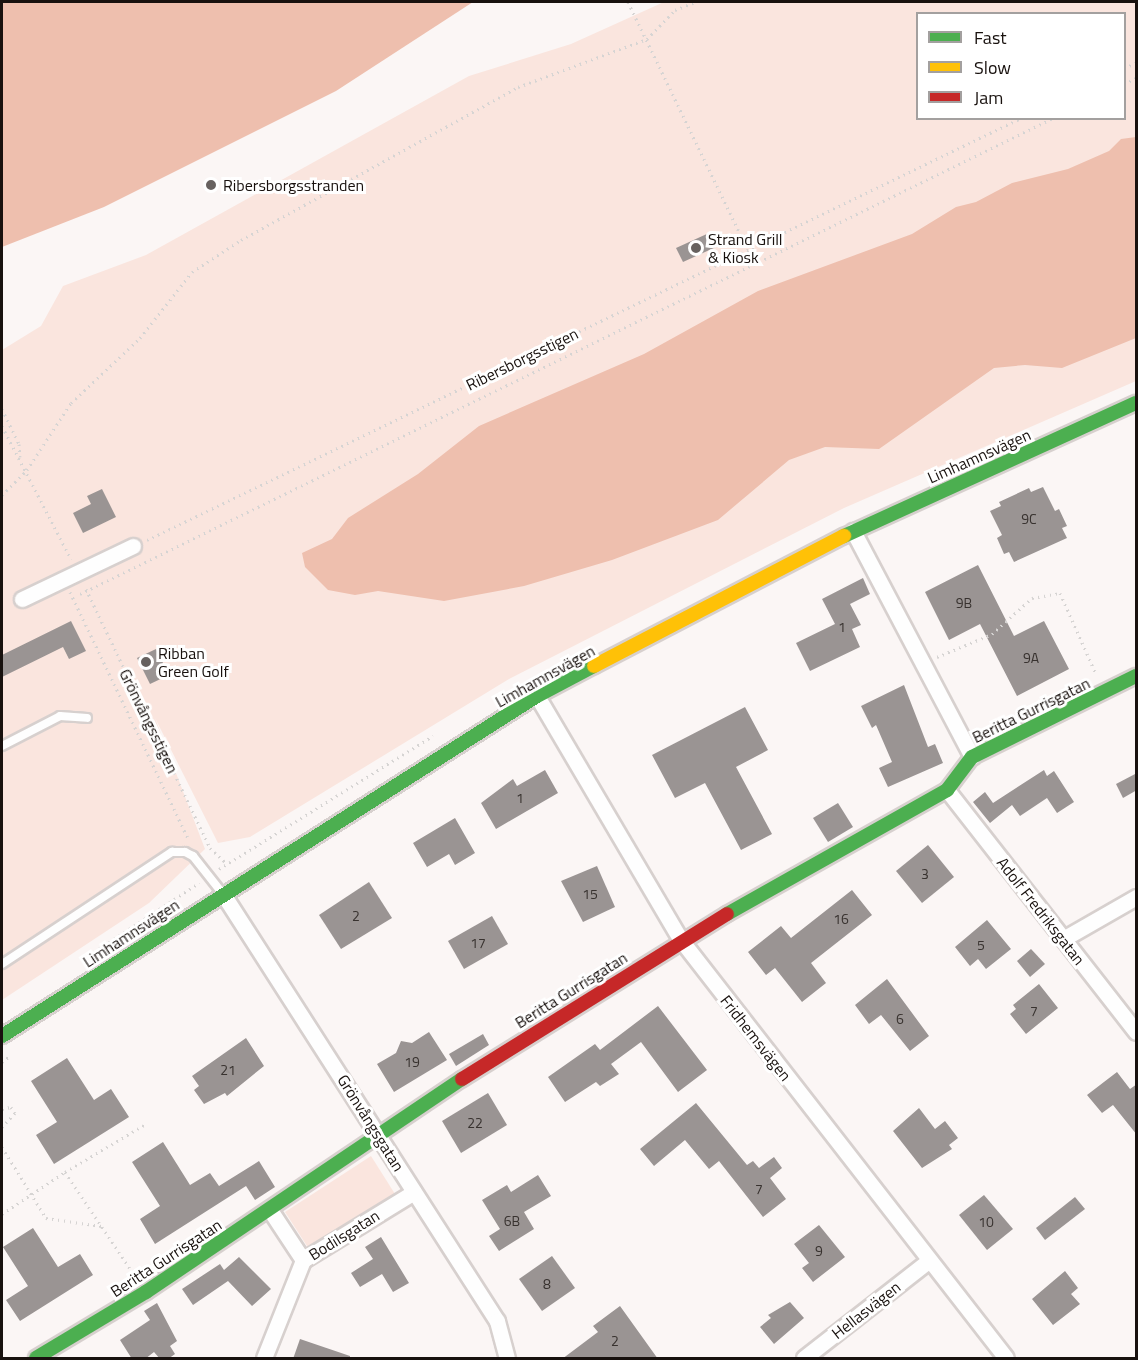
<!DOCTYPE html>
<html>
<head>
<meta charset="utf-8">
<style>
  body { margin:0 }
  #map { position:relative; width:1138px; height:1360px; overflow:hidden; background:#fbf6f5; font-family:"Titillium Web",sans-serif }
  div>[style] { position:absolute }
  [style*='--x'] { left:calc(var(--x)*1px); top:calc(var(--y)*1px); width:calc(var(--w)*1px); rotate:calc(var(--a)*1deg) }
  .green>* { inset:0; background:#fae5de }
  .water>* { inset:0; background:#eebfae }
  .building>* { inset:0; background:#9a9493 }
  .path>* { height:3px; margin-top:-1.5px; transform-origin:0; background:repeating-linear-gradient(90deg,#d6d4d3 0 1.5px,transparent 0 6px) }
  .roads { filter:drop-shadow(2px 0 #d7d0ce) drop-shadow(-2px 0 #d7d0ce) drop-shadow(0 2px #d7d0ce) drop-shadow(0 -2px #d7d0ce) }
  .lane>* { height:8px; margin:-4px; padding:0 4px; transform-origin:4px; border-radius:4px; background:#fefefe }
  .street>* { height:15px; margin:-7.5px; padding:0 7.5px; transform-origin:7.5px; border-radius:7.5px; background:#fefefe }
  .fast>* { height:14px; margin:-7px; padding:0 7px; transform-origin:7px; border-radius:7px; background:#4caf50 }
  .slow>* { height:14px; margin:-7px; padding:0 7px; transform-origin:7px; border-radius:7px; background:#ffc107 }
  .jam>* { height:14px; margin:-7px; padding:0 7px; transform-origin:7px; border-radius:7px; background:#c62828 }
  .dots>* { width:16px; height:16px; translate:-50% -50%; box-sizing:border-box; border:3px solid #fff; border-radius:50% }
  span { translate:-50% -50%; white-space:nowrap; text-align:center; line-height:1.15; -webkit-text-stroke:6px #fff; paint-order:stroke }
  .number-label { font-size:14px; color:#38322f }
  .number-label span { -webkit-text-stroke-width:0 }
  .poi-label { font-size:16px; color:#18110e }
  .left { translate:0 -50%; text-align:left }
  .street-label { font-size:16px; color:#18110e }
  .frame { position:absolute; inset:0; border:3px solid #18110e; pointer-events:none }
  .legend { position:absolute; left:916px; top:12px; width:210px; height:108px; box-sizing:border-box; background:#fff; border:2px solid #a3a09f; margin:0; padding:8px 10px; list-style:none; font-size:18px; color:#18110e }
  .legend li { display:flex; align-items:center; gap:12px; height:30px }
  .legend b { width:30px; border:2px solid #a3a09f }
</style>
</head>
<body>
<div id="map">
  <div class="green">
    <i style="clip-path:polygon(evenodd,664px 2px,1136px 2px,1136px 381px,844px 508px,509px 679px,250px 837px,218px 843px,155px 718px,205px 849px,149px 903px,2px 1000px,2px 350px,41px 326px,63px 286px,146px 255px,469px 76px,571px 44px,664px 2px,918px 14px,1124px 14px,1124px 118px,918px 118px,918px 14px)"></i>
    <i style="clip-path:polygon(371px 1156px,395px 1194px,309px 1249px,285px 1212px)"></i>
  </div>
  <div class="water">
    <i style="clip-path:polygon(2px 2px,473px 2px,336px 91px,104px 207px,2px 247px)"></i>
    <i style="clip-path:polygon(1136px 137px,1136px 338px,1062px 368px,1025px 365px,994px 368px,879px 449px,825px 447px,789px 460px,718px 520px,612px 560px,524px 586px,444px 601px,378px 591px,355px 595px,328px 590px,305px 567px,302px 553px,332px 539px,348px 518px,418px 474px,479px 426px,644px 354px,758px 291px,912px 234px,956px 207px,976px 202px,1012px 183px,1068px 169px,1109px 151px,1121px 139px)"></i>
  </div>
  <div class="building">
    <i style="clip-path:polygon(709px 233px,716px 247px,683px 262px,676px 248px)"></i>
    <i style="clip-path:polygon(1043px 487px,1055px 511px,1059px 509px,1067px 526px,1062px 528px,1067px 538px,1014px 562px,1009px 552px,1004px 554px,997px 538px,1002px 535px,990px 511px,1001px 506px,999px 502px,1029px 488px,1031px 492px)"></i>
    <i style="clip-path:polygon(102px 489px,116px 517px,83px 533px,73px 513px,91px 504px,87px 496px)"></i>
    <i style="clip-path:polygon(978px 565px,1014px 636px,1044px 621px,1069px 669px,1017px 696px,980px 624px,949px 640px,925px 592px)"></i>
    <i style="clip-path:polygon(863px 578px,870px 594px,850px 604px,861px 625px,852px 629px,860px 647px,810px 671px,796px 643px,835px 624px,822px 599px)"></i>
    <i style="clip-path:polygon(71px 621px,86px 651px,69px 659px,63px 647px,2px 677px,2px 655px)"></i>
    <i style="clip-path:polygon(156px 649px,169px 675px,150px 684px,137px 658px)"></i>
    <i style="clip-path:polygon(904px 685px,928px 747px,935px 744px,943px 763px,888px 787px,879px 768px,892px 762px,876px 725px,872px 728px,861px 706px)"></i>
    <i style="clip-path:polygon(745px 707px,768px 750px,736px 767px,772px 834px,741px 850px,705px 783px,675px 798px,652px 755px)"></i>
    <i style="clip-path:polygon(545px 770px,558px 793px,496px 829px,481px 803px,513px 779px,517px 786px)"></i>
    <i style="clip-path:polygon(1044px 770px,1047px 776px,1054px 771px,1074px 802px,1057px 813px,1047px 798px,1020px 816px,1012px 805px,990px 823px,973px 802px,985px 792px,993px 803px)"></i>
    <i style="clip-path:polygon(1137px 773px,1137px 790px,1123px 798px,1116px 784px)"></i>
    <i style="clip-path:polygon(838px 803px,853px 827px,828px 842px,813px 818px)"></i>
    <i style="clip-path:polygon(455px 818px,475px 853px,455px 865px,449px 854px,427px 867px,413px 843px)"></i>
    <i style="clip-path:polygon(928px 845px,954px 877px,922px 903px,896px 871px)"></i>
    <i style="clip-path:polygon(597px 866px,615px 907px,583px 922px,561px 881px)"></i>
    <i style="clip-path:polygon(369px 882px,392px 918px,341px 949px,319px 915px)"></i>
    <i style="clip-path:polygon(852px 890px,872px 915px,811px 963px,826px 983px,802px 1002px,775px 968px,766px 975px,748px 952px,781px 926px,791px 938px)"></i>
    <i style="clip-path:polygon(492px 916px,508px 944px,464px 969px,448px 941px)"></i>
    <i style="clip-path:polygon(987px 920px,1011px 949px,986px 969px,978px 959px,970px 966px,955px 947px)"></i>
    <i style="clip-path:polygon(1031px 949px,1045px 964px,1030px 977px,1017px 961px)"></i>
    <i style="clip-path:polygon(887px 979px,929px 1036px,910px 1051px,881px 1015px,869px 1024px,855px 1005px)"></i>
    <i style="clip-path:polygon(1039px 984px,1058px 1008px,1026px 1034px,1010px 1014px,1016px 1009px,1013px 1005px)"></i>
    <i style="clip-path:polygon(658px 1006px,707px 1070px,678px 1092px,641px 1042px,611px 1064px,619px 1074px,600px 1086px,596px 1082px,565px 1102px,548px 1077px,595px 1044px,600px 1050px)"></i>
    <i style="clip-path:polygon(429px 1032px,447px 1060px,394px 1092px,377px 1064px,396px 1053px,401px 1041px,412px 1043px)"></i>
    <i style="clip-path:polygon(483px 1034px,489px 1045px,456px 1066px,449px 1054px)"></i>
    <i style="clip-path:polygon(246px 1038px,264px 1066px,227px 1096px,225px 1093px,204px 1104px,194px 1090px,199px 1086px,192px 1076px)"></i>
    <i style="clip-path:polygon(67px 1058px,94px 1100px,111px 1089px,129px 1117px,54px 1164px,36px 1135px,57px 1122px,31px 1081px)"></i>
    <i style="clip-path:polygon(1117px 1072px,1130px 1089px,1137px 1084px,1137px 1135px,1113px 1105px,1102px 1113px,1087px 1095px)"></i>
    <i style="clip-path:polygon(488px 1093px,507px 1125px,461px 1153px,442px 1121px)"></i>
    <i style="clip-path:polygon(696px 1103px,747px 1165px,753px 1161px,759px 1168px,774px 1157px,782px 1168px,770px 1178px,786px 1199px,763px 1217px,719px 1161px,709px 1169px,685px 1140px,654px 1166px,640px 1149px)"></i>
    <i style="clip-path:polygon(919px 1108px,935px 1129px,945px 1121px,958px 1138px,949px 1145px,952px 1149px,922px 1168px,893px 1131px)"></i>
    <i style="clip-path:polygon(163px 1142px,190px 1185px,210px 1173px,219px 1186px,259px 1161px,275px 1187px,255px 1200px,246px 1186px,155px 1244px,140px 1219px,160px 1206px,132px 1162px)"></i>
    <i style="clip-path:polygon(538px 1175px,551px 1196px,524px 1212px,534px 1229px,499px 1251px,489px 1236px,500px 1229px,482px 1200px,507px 1185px,511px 1192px)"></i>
    <i style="clip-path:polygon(984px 1195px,1013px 1229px,987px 1250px,959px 1215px)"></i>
    <i style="clip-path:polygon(1075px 1197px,1085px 1209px,1045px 1240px,1036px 1228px)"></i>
    <i style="clip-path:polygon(819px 1225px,845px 1257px,813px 1282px,802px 1268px,809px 1263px,794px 1244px)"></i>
    <i style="clip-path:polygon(33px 1228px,58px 1267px,80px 1254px,93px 1275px,20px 1321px,6px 1300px,28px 1286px,3px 1247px)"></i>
    <i style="clip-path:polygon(381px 1237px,409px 1283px,393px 1292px,382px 1274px,360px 1287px,351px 1273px,373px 1259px,365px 1247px)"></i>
    <i style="clip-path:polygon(552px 1256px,575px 1288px,542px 1311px,519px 1279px)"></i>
    <i style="clip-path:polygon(239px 1257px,271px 1289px,252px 1306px,228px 1281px,193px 1305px,182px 1289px,220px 1264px,224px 1270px)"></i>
    <i style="clip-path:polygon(1065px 1271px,1078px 1288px,1071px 1294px,1080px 1304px,1053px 1325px,1032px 1299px)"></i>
    <i style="clip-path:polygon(790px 1302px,804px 1318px,774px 1344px,760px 1327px,771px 1318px,768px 1315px)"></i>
    <i style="clip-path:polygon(157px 1303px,177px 1341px,170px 1346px,175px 1354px,168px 1359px,160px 1359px,154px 1352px,145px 1359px,132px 1359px,120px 1340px,150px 1320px,144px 1311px)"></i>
    <i style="clip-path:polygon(620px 1306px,658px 1359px,562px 1359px,598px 1332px,593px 1326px)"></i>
    <i style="clip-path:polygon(300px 1339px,350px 1356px,350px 1359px,293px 1359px)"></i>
  </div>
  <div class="path">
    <i style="--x:628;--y:2;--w:276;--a:64.2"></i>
    <i style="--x:1124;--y:68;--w:13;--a:-23"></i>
    <i style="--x:1124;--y:84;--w:13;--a:-27"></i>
    <i style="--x:2;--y:409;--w:39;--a:64"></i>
    <i style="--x:19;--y:444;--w:13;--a:86"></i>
    <i style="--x:2;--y:426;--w:150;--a:62.6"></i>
    <i style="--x:2;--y:495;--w:35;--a:-45"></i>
    <i style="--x:27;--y:470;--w:80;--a:-56.7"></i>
    <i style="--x:71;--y:403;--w:95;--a:-43.3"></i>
    <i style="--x:140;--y:338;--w:84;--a:-51.8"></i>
    <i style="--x:192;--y:272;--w:59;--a:-33.1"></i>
    <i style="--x:241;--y:240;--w:316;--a:-28.9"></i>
    <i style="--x:518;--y:87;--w:138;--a:-20.4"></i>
    <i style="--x:647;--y:39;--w:40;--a:-46"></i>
    <i style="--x:675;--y:10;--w:22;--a:-22"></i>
    <i style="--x:147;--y:540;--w:971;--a:-25.77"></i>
    <i style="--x:86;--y:589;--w:287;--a:64.4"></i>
    <i style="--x:210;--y:848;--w:23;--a:43"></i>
    <i style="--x:70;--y:592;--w:275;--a:64.4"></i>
    <i style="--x:80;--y:594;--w:1083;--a:-26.07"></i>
    <i style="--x:937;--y:657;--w:60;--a:-22.7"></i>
    <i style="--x:992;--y:634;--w:54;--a:-42"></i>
    <i style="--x:1032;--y:598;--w:28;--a:-10"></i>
    <i style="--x:1060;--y:593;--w:89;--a:66"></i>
    <i style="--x:219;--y:869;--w:252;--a:-31.9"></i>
    <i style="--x:94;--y:952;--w:126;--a:-33.3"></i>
    <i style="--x:2;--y:1062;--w:11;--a:-38"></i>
    <i style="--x:2;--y:1109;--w:9;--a:-13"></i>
    <i style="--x:11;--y:1107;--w:7;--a:56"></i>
    <i style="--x:15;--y:1113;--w:19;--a:133"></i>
    <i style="--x:2;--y:1147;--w:84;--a:58.2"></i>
    <i style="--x:46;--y:1218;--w:56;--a:8.3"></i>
    <i style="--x:65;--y:1172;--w:92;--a:-30.7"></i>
    <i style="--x:2;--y:1214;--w:76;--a:-33.7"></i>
    <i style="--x:65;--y:1172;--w:125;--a:56.1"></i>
  </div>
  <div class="roads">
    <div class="lane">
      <i style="--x:2;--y:746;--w:65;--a:-27.3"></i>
      <i style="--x:60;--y:716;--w:27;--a:4"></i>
      <i style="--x:2;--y:964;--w:204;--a:-33.4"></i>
      <i style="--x:172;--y:852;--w:13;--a:0"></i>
      <i style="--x:185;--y:852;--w:9;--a:27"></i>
      <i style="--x:193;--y:856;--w:48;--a:51.7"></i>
    </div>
    <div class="street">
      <i style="--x:853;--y:531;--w:255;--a:62.2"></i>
      <i style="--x:22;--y:599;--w:123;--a:-25.5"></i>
      <i style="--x:537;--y:696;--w:283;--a:59.5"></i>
      <i style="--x:681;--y:940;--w:529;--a:52.13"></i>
      <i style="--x:947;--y:790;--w:307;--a:52"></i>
      <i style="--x:223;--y:894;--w:507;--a:57.31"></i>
      <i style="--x:497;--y:1321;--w:38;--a:75"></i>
      <i style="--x:1063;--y:939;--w:84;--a:-29.9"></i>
      <i style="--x:270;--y:1210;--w:60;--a:56.6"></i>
      <i style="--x:264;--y:1358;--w:105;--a:-68.3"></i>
      <i style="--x:303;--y:1260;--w:130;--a:-31.5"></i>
      <i style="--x:804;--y:1358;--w:157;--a:-38"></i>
    </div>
    <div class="fast">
      <i style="--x:844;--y:536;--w:321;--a:-24.5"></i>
      <i style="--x:727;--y:914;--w:253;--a:-29.4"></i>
      <i style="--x:947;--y:790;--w:41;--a:-52.9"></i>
      <i style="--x:972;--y:757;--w:183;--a:-26.3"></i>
      <i style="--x:2;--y:1036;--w:634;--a:-32.44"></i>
      <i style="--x:537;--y:696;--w:64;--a:-27.8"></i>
      <i style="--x:36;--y:1358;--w:128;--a:-31"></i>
      <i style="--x:146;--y:1292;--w:381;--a:-34"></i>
    </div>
    <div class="slow">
      <i style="--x:594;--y:666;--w:282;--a:-27.5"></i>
    </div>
    <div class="jam">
      <i style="--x:462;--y:1079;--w:312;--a:-31.9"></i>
    </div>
  </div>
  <div class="dots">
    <i style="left:211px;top:185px;background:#67615f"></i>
    <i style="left:696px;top:248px;background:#67615f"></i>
    <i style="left:146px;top:662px;background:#67615f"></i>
  </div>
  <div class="number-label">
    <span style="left:1029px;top:519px">9C</span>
    <span style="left:964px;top:603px">9B</span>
    <span style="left:842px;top:627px">1</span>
    <span style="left:1031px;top:658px">9A</span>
    <span style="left:520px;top:798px">1</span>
    <span style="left:925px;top:874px">3</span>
    <span style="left:590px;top:894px">15</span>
    <span style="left:356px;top:916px">2</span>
    <span style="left:841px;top:919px">16</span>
    <span style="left:478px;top:943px">17</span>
    <span style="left:981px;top:945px">5</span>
    <span style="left:1034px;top:1011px">7</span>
    <span style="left:900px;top:1019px">6</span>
    <span style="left:412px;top:1062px">19</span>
    <span style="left:228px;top:1070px">21</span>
    <span style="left:475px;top:1123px">22</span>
    <span style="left:759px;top:1189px">7</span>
    <span style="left:512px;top:1221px">6B</span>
    <span style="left:986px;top:1222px">10</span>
    <span style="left:819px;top:1251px">9</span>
    <span style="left:547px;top:1284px">8</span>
    <span style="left:615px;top:1341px">2</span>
  </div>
  <div class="poi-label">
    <span class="left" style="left:223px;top:185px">Ribersborgsstranden</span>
    <span class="left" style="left:708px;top:248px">Strand Grill<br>&amp; Kiosk</span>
    <span class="left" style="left:158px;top:662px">Ribban<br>Green Golf</span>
  </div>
  <div class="street-label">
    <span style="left:522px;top:359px;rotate:-26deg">Ribersborgsstigen</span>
    <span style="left:979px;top:456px;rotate:-24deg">Limhamnsvägen</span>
    <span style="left:545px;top:676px;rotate:-29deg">Limhamnsvägen</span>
    <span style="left:1031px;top:710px;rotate:-26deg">Beritta Gurrisgatan</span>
    <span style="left:149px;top:721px;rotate:64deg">Grönvångsstigen</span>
    <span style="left:1041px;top:911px;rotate:52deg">Adolf Fredriksgatan</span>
    <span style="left:131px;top:933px;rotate:-33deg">Limhamnsvägen</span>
    <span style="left:571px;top:990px;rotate:-32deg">Beritta Gurrisgatan</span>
    <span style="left:756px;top:1038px;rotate:52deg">Fridhemsvägen</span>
    <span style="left:371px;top:1123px;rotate:58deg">Grönvångsgatan</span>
    <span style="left:344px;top:1235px;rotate:-32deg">Bodilsgatan</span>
    <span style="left:166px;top:1258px;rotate:-33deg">Beritta Gurrisgatan</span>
    <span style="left:866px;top:1310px;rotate:-38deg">Hellasvägen</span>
  </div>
  <div class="frame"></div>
  <ul class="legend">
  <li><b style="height:8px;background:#4caf50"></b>Fast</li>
  <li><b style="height:8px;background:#ffc107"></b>Slow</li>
  <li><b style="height:8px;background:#c62828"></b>Jam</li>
  </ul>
</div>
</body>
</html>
